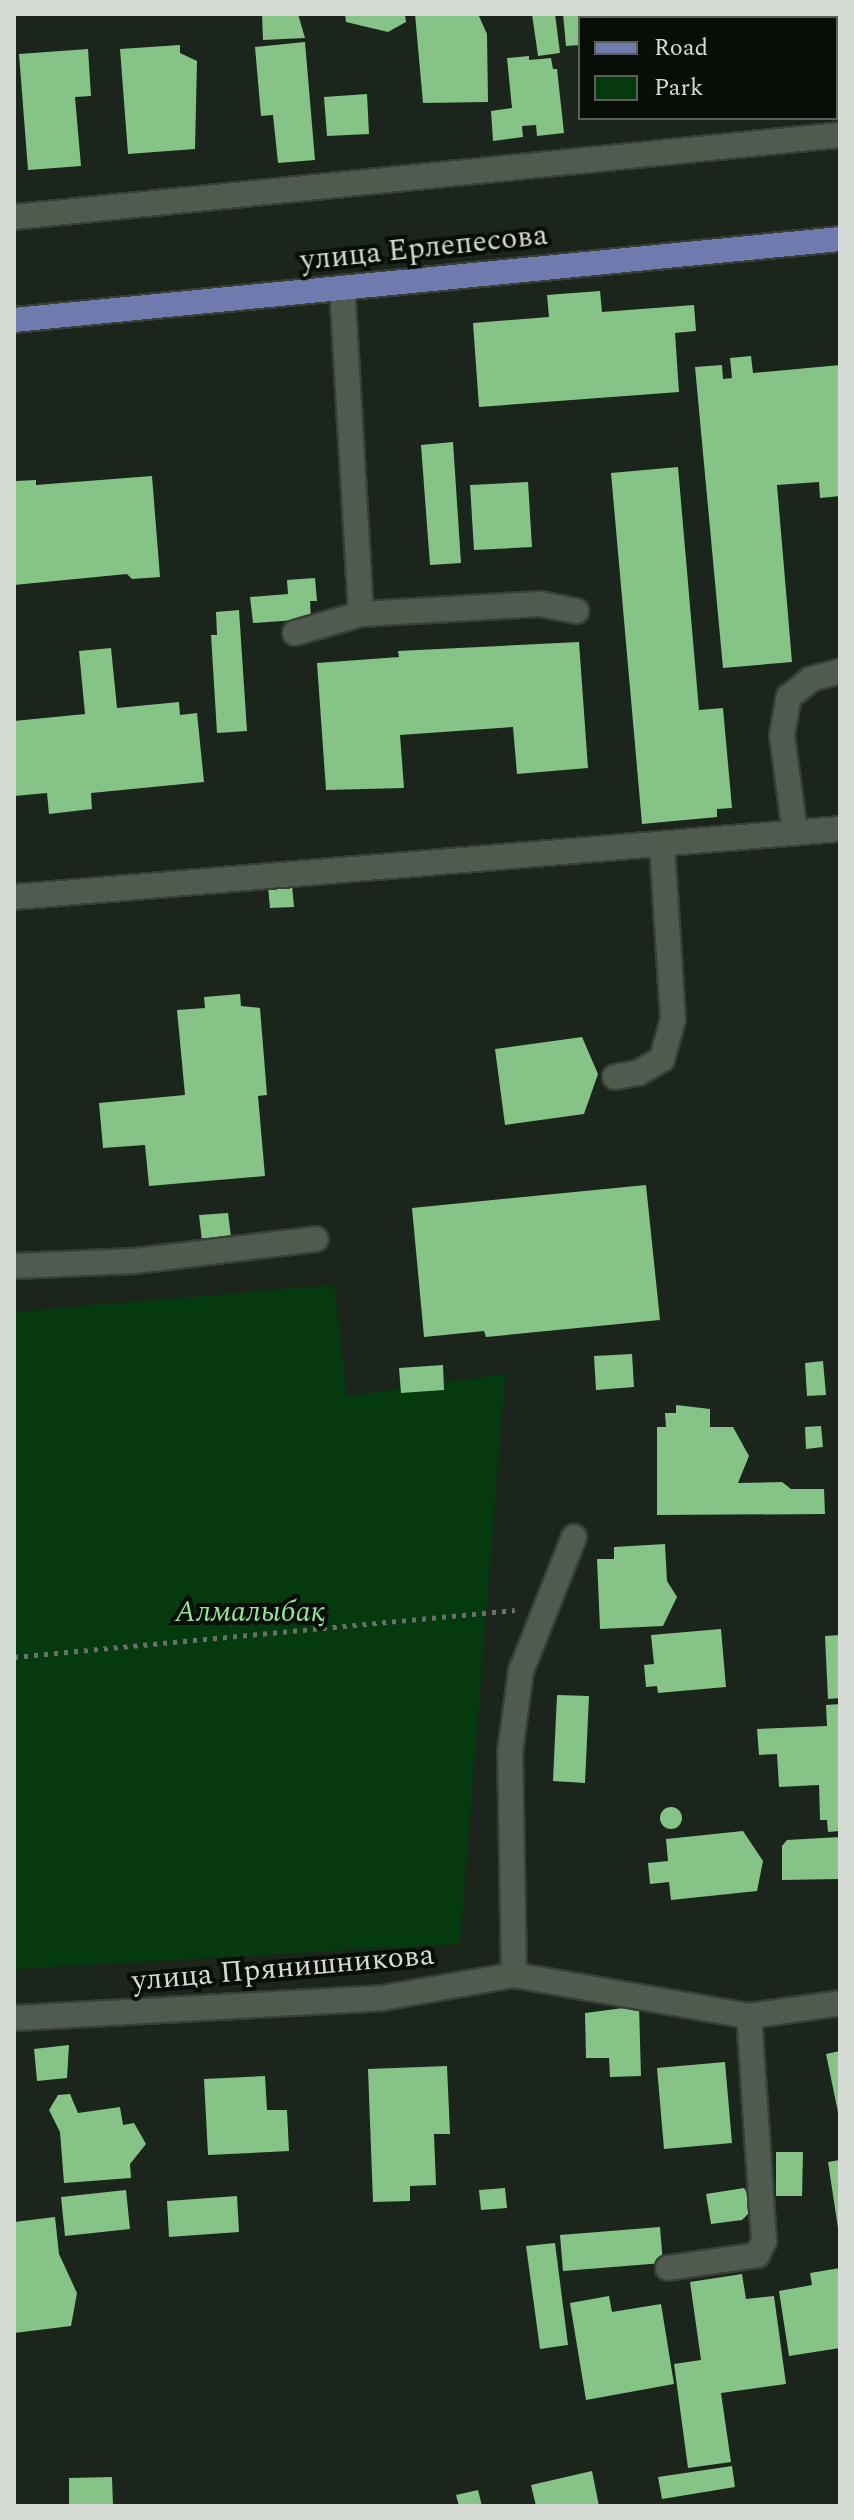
<!DOCTYPE html>
<html>
<head>
<meta charset="utf-8">
<style>
  body { margin:0 }
  #map { position:relative; width:854px; height:2520px; overflow:hidden; background:#1b251b; font-family:Spectral,serif }
  div>[style] { position:absolute }
  [style*='--x'] { left:calc(var(--x)*1px); top:calc(var(--y)*1px); width:calc(var(--w)*1px); rotate:calc(var(--a)*1deg) }
  .green>* { inset:0; background:#043a0d }
  .building>* { inset:0; background:#85c387 }
  .round { border-radius:50% }
  .path>* { height:5px; margin-top:-2.5px; transform-origin:0; background:repeating-linear-gradient(90deg,#687067 0 4px,transparent 0 10px) }
  .roads { filter:drop-shadow(2px 0 #373f37) drop-shadow(-2px 0 #373f37) drop-shadow(0 2px #373f37) drop-shadow(0 -2px #373f37) }
  .minor>* { height:24px; margin:-12px; padding:0 12px; transform-origin:12px; border-radius:12px; background:#4f5b4f }
  .major>* { height:24px; margin:-12px; padding:0 12px; transform-origin:12px; border-radius:12px; background:#6f7aae }
  span { translate:-50% -50%; white-space:nowrap; text-align:center; line-height:1.15; -webkit-text-stroke:8px #080d08; paint-order:stroke }
  .street-label { font-size:30px; color:#d5dbd4 }
  .park-label { font-size:30px; color:#91e495; font-style:italic }
  .frame { position:absolute; inset:0; border:16px solid #d5dbd4; pointer-events:none }
  .legend { position:absolute; left:578px; top:16px; width:260px; height:104px; box-sizing:border-box; background:#080d08; border:2px solid #5a5f5a; margin:0; padding:10px 14px; list-style:none; font-size:24px; color:#d5dbd4 }
  .legend li { display:flex; align-items:center; gap:16px; height:40px }
  .legend b { width:40px; border:2px solid #5a5f5a }
</style>
</head>
<body>
<div id="map">
  <div class="green">
    <i style="clip-path:polygon(334px 1285px,347px 1396px,505px 1374px,460px 1944px,14px 1969px,14px 1312px)"></i>
  </div>
  <div class="building">
    <i style="clip-path:polygon(262px 14px,298px 14px,305px 38px,263px 40px)"></i>
    <i style="clip-path:polygon(345px 14px,405px 14px,406px 22px,388px 32px,346px 22px)"></i>
    <i style="clip-path:polygon(415px 14px,478px 14px,487px 34px,488px 102px,423px 103px)"></i>
    <i style="clip-path:polygon(532px 14px,555px 14px,560px 53px,538px 56px)"></i>
    <i style="clip-path:polygon(563px 14px,605px 14px,606px 18px,580px 18px,580px 45px,566px 46px)"></i>
    <i style="clip-path:polygon(787px 14px,840px 14px,840px 98px,836px 99px,836px 18px,785px 18px)"></i>
    <i style="clip-path:polygon(305px 42px,315px 160px,278px 163px,273px 115px,261px 116px,255px 47px)"></i>
    <i style="clip-path:polygon(180px 45px,180px 53px,197px 61px,195px 149px,128px 154px,120px 49px)"></i>
    <i style="clip-path:polygon(88px 49px,91px 96px,75px 97px,81px 166px,28px 170px,19px 54px)"></i>
    <i style="clip-path:polygon(529px 56px,529px 60px,551px 58px,553px 69px,557px 69px,564px 133px,537px 136px,536px 125px,522px 126px,523px 137px,493px 141px,491px 111px,512px 108px,507px 58px)"></i>
    <i style="clip-path:polygon(367px 94px,369px 134px,327px 136px,324px 97px)"></i>
    <i style="clip-path:polygon(600px 291px,602px 312px,694px 305px,696px 331px,675px 333px,679px 392px,479px 407px,473px 323px,549px 317px,547px 295px)"></i>
    <i style="clip-path:polygon(751px 356px,753px 373px,840px 365px,840px 496px,820px 498px,819px 482px,777px 485px,792px 662px,723px 668px,695px 367px,722px 365px,723px 379px,732px 378px,730px 358px)"></i>
    <i style="clip-path:polygon(453px 442px,461px 563px,430px 565px,421px 445px)"></i>
    <i style="clip-path:polygon(678px 467px,699px 710px,723px 708px,732px 808px,717px 809px,717px 817px,642px 824px,611px 473px)"></i>
    <i style="clip-path:polygon(152px 476px,160px 577px,132px 579px,127px 574px,14px 585px,16px 481px,36px 480px,36px 485px)"></i>
    <i style="clip-path:polygon(528px 482px,532px 547px,474px 550px,470px 485px)"></i>
    <i style="clip-path:polygon(315px 578px,317px 601px,310px 601px,311px 619px,253px 623px,250px 597px,288px 594px,287px 580px)"></i>
    <i style="clip-path:polygon(239px 610px,247px 731px,217px 733px,211px 635px,217px 635px,216px 612px)"></i>
    <i style="clip-path:polygon(579px 642px,588px 768px,517px 774px,513px 727px,400px 735px,404px 788px,326px 790px,317px 663px,399px 657px,398px 651px)"></i>
    <i style="clip-path:polygon(111px 648px,117px 708px,179px 702px,180px 715px,197px 713px,204px 782px,91px 793px,92px 809px,49px 814px,47px 793px,14px 796px,14px 721px,85px 714px,79px 651px)"></i>
    <i style="clip-path:polygon(292px 885px,294px 907px,270px 908px,268px 887px)"></i>
    <i style="clip-path:polygon(240px 994px,241px 1006px,260px 1008px,267px 1095px,258px 1096px,265px 1176px,149px 1186px,145px 1145px,103px 1148px,99px 1103px,185px 1095px,177px 1010px,205px 1008px,204px 997px)"></i>
    <i style="clip-path:polygon(582px 1037px,598px 1074px,584px 1114px,505px 1125px,495px 1049px)"></i>
    <i style="clip-path:polygon(646px 1185px,660px 1320px,486px 1337px,484px 1331px,424px 1337px,412px 1208px)"></i>
    <i style="clip-path:polygon(228px 1213px,231px 1237px,202px 1241px,199px 1215px)"></i>
    <i style="clip-path:polygon(632px 1354px,634px 1387px,596px 1390px,594px 1356px)"></i>
    <i style="clip-path:polygon(823px 1361px,826px 1395px,807px 1396px,805px 1363px)"></i>
    <i style="clip-path:polygon(443px 1365px,444px 1390px,401px 1393px,399px 1368px)"></i>
    <i style="clip-path:polygon(676px 1405px,710px 1409px,710px 1427px,733px 1427px,749px 1456px,738px 1483px,782px 1482px,791px 1489px,824px 1489px,825px 1514px,657px 1515px,657px 1427px,666px 1427px,665px 1413px,676px 1413px)"></i>
    <i style="clip-path:polygon(821px 1426px,823px 1447px,806px 1449px,805px 1427px)"></i>
    <i style="clip-path:polygon(665px 1544px,667px 1581px,677px 1597px,663px 1626px,600px 1629px,597px 1559px,614px 1559px,614px 1547px)"></i>
    <i style="clip-path:polygon(721px 1629px,726px 1687px,658px 1693px,657px 1686px,646px 1687px,644px 1665px,654px 1664px,651px 1635px)"></i>
    <i style="clip-path:polygon(840px 1635px,840px 1698px,828px 1699px,825px 1636px)"></i>
    <i style="clip-path:polygon(557px 1695px,589px 1696px,585px 1783px,553px 1781px)"></i>
    <i style="clip-path:polygon(840px 1704px,840px 1831px,828px 1832px,827px 1820px,820px 1820px,819px 1785px,779px 1787px,777px 1754px,759px 1755px,757px 1729px,827px 1726px,826px 1705px)"></i>
    <i class="round" style="left:660px;top:1807px;width:22px;height:22px"></i>
    <i style="clip-path:polygon(743px 1831px,763px 1861px,757px 1891px,671px 1900px,669px 1882px,650px 1884px,648px 1863px,668px 1861px,666px 1839px)"></i>
    <i style="clip-path:polygon(840px 1837px,840px 1879px,782px 1880px,782px 1846px,787px 1840px)"></i>
    <i style="clip-path:polygon(639px 2006px,641px 2076px,610px 2077px,609px 2058px,586px 2058px,585px 2013px)"></i>
    <i style="clip-path:polygon(69px 2045px,67px 2078px,37px 2081px,34px 2049px)"></i>
    <i style="clip-path:polygon(840px 2051px,840px 2117px,839px 2117px,826px 2054px)"></i>
    <i style="clip-path:polygon(725px 2062px,732px 2143px,664px 2149px,657px 2068px)"></i>
    <i style="clip-path:polygon(447px 2066px,450px 2134px,434px 2134px,436px 2185px,410px 2186px,410px 2201px,373px 2202px,368px 2069px)"></i>
    <i style="clip-path:polygon(265px 2076px,267px 2110px,287px 2110px,289px 2151px,208px 2155px,204px 2079px)"></i>
    <i style="clip-path:polygon(70px 2094px,78px 2113px,120px 2107px,123px 2125px,134px 2123px,146px 2144px,130px 2164px,131px 2178px,64px 2183px,60px 2132px,49px 2110px,58px 2095px)"></i>
    <i style="clip-path:polygon(776px 2152px,803px 2152px,802px 2196px,776px 2196px)"></i>
    <i style="clip-path:polygon(840px 2160px,840px 2228px,838px 2228px,828px 2162px)"></i>
    <i style="clip-path:polygon(505px 2188px,507px 2208px,481px 2210px,479px 2190px)"></i>
    <i style="clip-path:polygon(744px 2188px,752px 2201px,749px 2213px,742px 2220px,711px 2224px,706px 2194px)"></i>
    <i style="clip-path:polygon(126px 2190px,130px 2229px,65px 2236px,61px 2197px)"></i>
    <i style="clip-path:polygon(237px 2196px,239px 2232px,169px 2237px,167px 2201px)"></i>
    <i style="clip-path:polygon(55px 2217px,59px 2254px,77px 2293px,71px 2326px,14px 2333px,14px 2222px)"></i>
    <i style="clip-path:polygon(660px 2227px,663px 2263px,563px 2271px,560px 2235px)"></i>
    <i style="clip-path:polygon(555px 2243px,568px 2345px,540px 2349px,526px 2246px)"></i>
    <i style="clip-path:polygon(840px 2268px,840px 2348px,789px 2356px,779px 2291px,812px 2285px,810px 2273px)"></i>
    <i style="clip-path:polygon(742px 2274px,746px 2299px,774px 2296px,786px 2384px,721px 2393px,731px 2462px,688px 2468px,674px 2364px,701px 2360px,690px 2282px)"></i>
    <i style="clip-path:polygon(609px 2296px,612px 2312px,661px 2304px,674px 2384px,586px 2400px,570px 2303px)"></i>
    <i style="clip-path:polygon(732px 2466px,735px 2487px,662px 2499px,658px 2477px)"></i>
    <i style="clip-path:polygon(592px 2471px,599px 2506px,536px 2506px,531px 2485px)"></i>
    <i style="clip-path:polygon(112px 2477px,113px 2506px,69px 2506px,69px 2478px)"></i>
    <i style="clip-path:polygon(478px 2490px,482px 2506px,459px 2506px,456px 2495px)"></i>
  </div>
  <div class="path">
    <i style="--x:14;--y:1657;--w:503;--a:-5.36"></i>
  </div>
  <div class="roads">
    <div class="minor">
      <i style="--x:14;--y:217;--w:830;--a:-5.67"></i>
      <i style="--x:361;--y:614;--w:179;--a:-3.2"></i>
      <i style="--x:540;--y:604;--w:37;--a:11"></i>
      <i style="--x:295;--y:633;--w:69;--a:-16.1"></i>
      <i style="--x:361;--y:614;--w:327;--a:-93.3"></i>
      <i style="--x:795;--y:833;--w:99;--a:-97.6"></i>
      <i style="--x:782;--y:735;--w:39;--a:-80"></i>
      <i style="--x:789;--y:697;--w:28;--a:-39"></i>
      <i style="--x:811;--y:679;--w:30;--a:-15"></i>
      <i style="--x:14;--y:897;--w:829;--a:-4.71"></i>
      <i style="--x:615;--y:1077;--w:23;--a:-10"></i>
      <i style="--x:638;--y:1073;--w:28;--a:-30"></i>
      <i style="--x:662;--y:1059;--w:41;--a:-74.6"></i>
      <i style="--x:673;--y:1019;--w:174;--a:-93.6"></i>
      <i style="--x:14;--y:1266;--w:121;--a:-2.4"></i>
      <i style="--x:135;--y:1261;--w:182;--a:-6.9"></i>
      <i style="--x:514;--y:1975;--w:223;--a:-91"></i>
      <i style="--x:510;--y:1752;--w:82;--a:-82.3"></i>
      <i style="--x:521;--y:1671;--w:144;--a:-68.4"></i>
      <i style="--x:14;--y:2018;--w:369;--a:-3.1"></i>
      <i style="--x:382;--y:1998;--w:134;--a:-9.9"></i>
      <i style="--x:514;--y:1975;--w:239;--a:9.9"></i>
      <i style="--x:749;--y:2016;--w:92;--a:-8.1"></i>
      <i style="--x:668;--y:2268;--w:90;--a:-8.3"></i>
      <i style="--x:757;--y:2255;--w:16;--a:-63"></i>
      <i style="--x:764;--y:2241;--w:225;--a:-93.8"></i>
    </div>
    <div class="major">
      <i style="--x:14;--y:320;--w:830;--a:-5.6"></i>
    </div>
  </div>
  <div class="street-label">
    <span style="left:424px;top:248px;rotate:-6deg">улица Ерлепесова</span>
    <span style="left:283px;top:1968px;rotate:-5deg">улица Прянишникова</span>
  </div>
  <div class="park-label">
    <span style="left:250px;top:1612px">Алмалыбақ</span>
  </div>
  <div class="frame"></div>
  <ul class="legend">
  <li><b style="height:10px;background:#6f7aae"></b>Road</li>
  <li><b style="height:22px;background:#043a0d"></b>Park</li>
  </ul>
</div>
</body>
</html>
